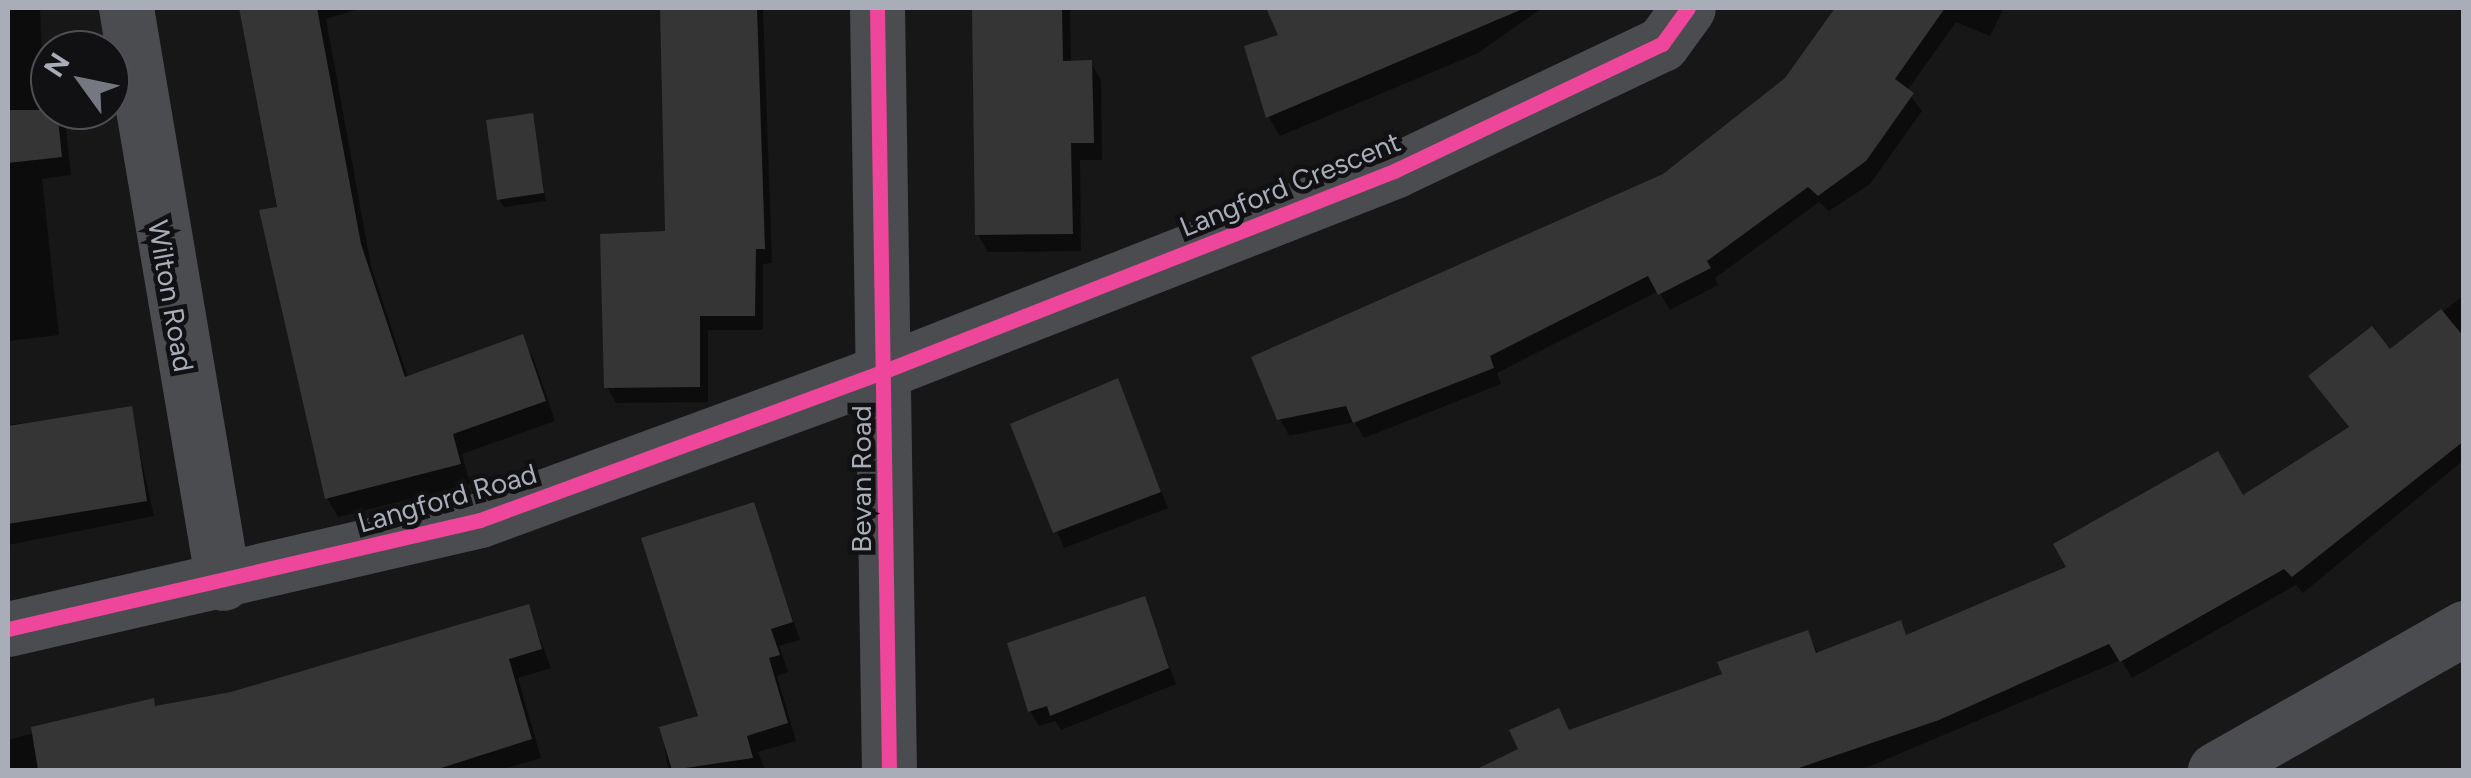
<!DOCTYPE html>
<html>
<head>
<meta charset="utf-8">
<style>
  body { margin:0 }
  #map { position:relative; width:2471px; height:778px; overflow:hidden; background:#171717; font-family:Figtree,sans-serif }
  div>[style] { position:absolute }
  [style*='--x'] { left:calc(var(--x)*1px); top:calc(var(--y)*1px); width:calc(var(--w)*1px); rotate:calc(var(--a)*1deg) }
  .shadow>* { inset:0; background:#0007 }
  .building>* { inset:0; background:#353536 }
  .minor>* { height:55px; margin:-27.5px; padding:0 27.5px; transform-origin:27.5px; border-radius:27.5px; background:#4b4c50 }
  .cycleway>* { height:15px; margin:-7.5px; padding:0 7.5px; transform-origin:7.5px; border-radius:7.5px; background:#ed469a }
  span { translate:-50% -50%; white-space:nowrap; text-align:center; line-height:1.15; -webkit-text-stroke:9px #111113; paint-order:stroke }
  .street-label { font-size:28px; color:#a8adb8 }
  .frame { position:absolute; inset:0; border:10px solid #a8adb8; pointer-events:none }
  .north { position:absolute; left:30px; top:30px; width:100px; height:100px; box-sizing:border-box; background:#111113; border:2px solid #4d4f55; border-radius:50%; rotate:303deg; font-size:28px; font-weight:700; line-height:40px; text-align:center; color:#a8adb8 }
  .north::after { content:''; display:block; margin:auto; width:35px; height:45px; background:#757880; clip-path:polygon(50% 0,100% 100%,50% 72%,0 100%) }
</style>
</head>
<body>
<div id="map">
  <div class="shadow">
    <i style="clip-path:polygon(8px 8px,40px 8px,43px 75px,50px 110px,64px 110px,71px 175px,42px 179px,59px 335px,8px 341px)"></i>
    <i style="clip-path:polygon(242px 8px,362px 8px,326px 19px,371px 266px,408px 378px,522px 338px,533px 357px,555px 421px,462px 454px,470px 484px,338px 517px,327px 498px)"></i>
    <i style="clip-path:polygon(667px 8px,763px 8px,772px 263px,763px 264px,763px 330px,708px 330px,708px 402px,616px 403px,607px 387px,667px 233px)"></i>
    <i style="clip-path:polygon(976px 8px,1070px 8px,1071px 63px,1091px 63px,1101px 80px,1102px 160px,1080px 160px,1081px 251px,988px 252px,978px 235px)"></i>
    <i style="clip-path:polygon(1269px 8px,1542px 8px,1478px 53px,1280px 136px,1268px 116px,1281px 37px)"></i>
    <i style="clip-path:polygon(1838px 8px,2004px 8px,1990px 36px,1956px 22px,1907px 91px,1922px 111px,1870px 184px,1829px 211px,1819px 202px,1715px 278px,1718px 285px,1670px 310px,1659px 291px,1497px 373px,1501px 384px,1364px 438px,1355px 422px,1289px 436px,1280px 419px,1665px 176px,1787px 80px)"></i>
    <i style="clip-path:polygon(532px 116px,546px 201px,504px 207px,499px 199px)"></i>
    <i style="clip-path:polygon(2464px 295px,2464px 460px,2303px 593px,2296px 585px,2132px 678px,2121px 660px,1861px 770px,1479px 770px,1725px 675px,1807px 633px,1819px 655px,1900px 624px,1907px 637px,2242px 499px,2350px 430px,2311px 376px,2390px 353px)"></i>
    <i style="clip-path:polygon(1117px 381px,1168px 508px,1064px 548px,1013px 425px)"></i>
    <i style="clip-path:polygon(130px 409px,154px 516px,8px 545px,8px 425px)"></i>
    <i style="clip-path:polygon(753px 505px,800px 640px,779px 646px,788px 672px,777px 676px,796px 741px,758px 752px,765px 770px,668px 770px,662px 729px,696px 719px)"></i>
    <i style="clip-path:polygon(1144px 599px,1176px 684px,1061px 730px,1055px 721px,1039px 726px,1030px 711px)"></i>
    <i style="clip-path:polygon(528px 607px,551px 668px,518px 678px,541px 758px,500px 770px,8px 770px,8px 740px,152px 701px,157px 708px,231px 694px)"></i>
  </div>
  <div class="building">
    <i style="clip-path:polygon(239px 8px,317px 8px,361px 244px,405px 377px,523px 334px,546px 401px,453px 434px,461px 464px,325px 499px,259px 210px,277px 207px)"></i>
    <i style="clip-path:polygon(660px 8px,757px 8px,765px 249px,756px 249px,755px 316px,700px 316px,700px 387px,604px 388px,600px 234px,665px 231px)"></i>
    <i style="clip-path:polygon(972px 8px,1062px 8px,1063px 61px,1092px 60px,1094px 143px,1071px 143px,1073px 234px,975px 235px)"></i>
    <i style="clip-path:polygon(1266px 8px,1525px 8px,1266px 118px,1244px 46px,1278px 35px)"></i>
    <i style="clip-path:polygon(1835px 8px,1945px 8px,1895px 79px,1914px 93px,1866px 161px,1818px 196px,1808px 187px,1707px 261px,1711px 268px,1658px 295px,1648px 276px,1490px 356px,1494px 368px,1353px 423px,1346px 406px,1277px 420px,1251px 357px,1663px 174px,1785px 78px)"></i>
    <i style="clip-path:polygon(8px 110px,57px 110px,62px 157px,8px 163px)"></i>
    <i style="clip-path:polygon(533px 113px,544px 193px,497px 200px,486px 120px)"></i>
    <i style="clip-path:polygon(2441px 309px,2464px 337px,2464px 441px,2292px 577px,2284px 569px,2120px 662px,2109px 644px,1939px 720px,1793px 770px,1475px 770px,1518px 749px,1509px 730px,1559px 708px,1569px 730px,1722px 674px,1717px 662px,1808px 630px,1816px 653px,1901px 620px,1906px 635px,2066px 567px,2053px 544px,2218px 451px,2243px 495px,2349px 427px,2308px 376px,2372px 326px,2390px 349px)"></i>
    <i style="clip-path:polygon(1118px 378px,1161px 492px,1053px 533px,1010px 424px)"></i>
    <i style="clip-path:polygon(132px 406px,147px 501px,8px 524px,8px 426px)"></i>
    <i style="clip-path:polygon(754px 502px,793px 622px,771px 629px,780px 655px,769px 658px,788px 723px,747px 736px,753px 758px,672px 770px,659px 727px,698px 716px,641px 538px)"></i>
    <i style="clip-path:polygon(1145px 596px,1169px 668px,1050px 716px,1047px 706px,1028px 712px,1007px 643px)"></i>
    <i style="clip-path:polygon(529px 604px,542px 649px,509px 659px,532px 739px,435px 770px,38px 770px,31px 727px,154px 698px,155px 706px,231px 692px)"></i>
  </div>
  <div class="minor">
    <i style="--x:126;--y:8;--w:583;--a:80.42"></i>
    <i style="--x:877;--y:8;--w:762;--a:89.1"></i>
    <i style="--x:8;--y:629;--w:484;--a:-13"></i>
    <i style="--x:480;--y:520;--w:434;--a:-20.2"></i>
    <i style="--x:887;--y:370;--w:545;--a:-21.43"></i>
    <i style="--x:1394;--y:171;--w:297;--a:-25.4"></i>
    <i style="--x:1662;--y:44;--w:44;--a:-54.2"></i>
    <i style="--x:2215;--y:770;--w:287;--a:-29.7"></i>
  </div>
  <div class="cycleway">
    <i style="--x:877;--y:8;--w:762;--a:89.1"></i>
    <i style="--x:8;--y:629;--w:484;--a:-13"></i>
    <i style="--x:480;--y:520;--w:434;--a:-20.2"></i>
    <i style="--x:887;--y:370;--w:545;--a:-21.43"></i>
    <i style="--x:1394;--y:171;--w:297;--a:-25.4"></i>
    <i style="--x:1662;--y:44;--w:44;--a:-54.2"></i>
  </div>
  <div class="street-label">
    <span style="left:1290px;top:184px;rotate:-22deg">Langford Crescent</span>
    <span style="left:171px;top:296px;rotate:80deg">Wilton Road</span>
    <span style="left:861px;top:479px;rotate:-90deg">Bevan Road</span>
    <span style="left:447px;top:498px;rotate:-16deg">Langford Road</span>
  </div>
  <div class="frame"></div>
  <div class="north">N</div>
</div>
</body>
</html>
